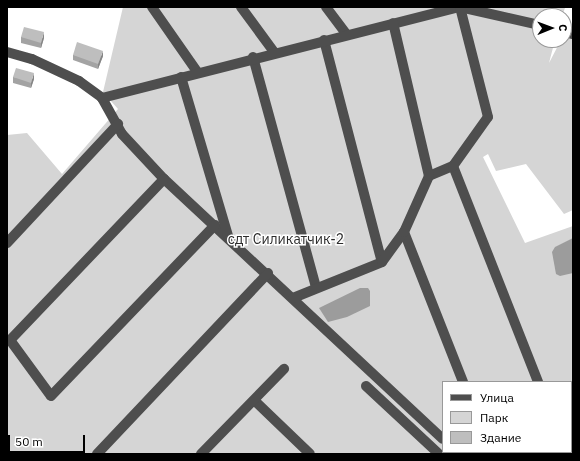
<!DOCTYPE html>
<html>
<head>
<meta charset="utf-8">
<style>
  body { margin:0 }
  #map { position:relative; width:580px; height:461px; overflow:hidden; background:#fff; font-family:"IBM Plex Sans",sans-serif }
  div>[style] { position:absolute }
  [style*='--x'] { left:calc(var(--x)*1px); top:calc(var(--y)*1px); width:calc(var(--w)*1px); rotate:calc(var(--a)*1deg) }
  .green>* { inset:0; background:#d5d5d5 }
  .water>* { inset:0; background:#9c9c9c }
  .minor>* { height:10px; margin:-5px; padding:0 5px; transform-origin:5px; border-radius:5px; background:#4e4e4e }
  .wall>* { inset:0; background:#a3a3a3 }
  .shaded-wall>* { inset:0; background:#858585 }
  .building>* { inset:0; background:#bebebe }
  span { translate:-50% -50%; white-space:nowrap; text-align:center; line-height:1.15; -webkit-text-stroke:3px #fff; paint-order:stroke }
  .park-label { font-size:14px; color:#2c2c2c }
  .frame { position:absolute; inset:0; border:8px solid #000; pointer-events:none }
  .legend { position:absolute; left:442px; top:381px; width:130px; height:72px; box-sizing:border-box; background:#fff; border:1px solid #999; margin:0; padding:5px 7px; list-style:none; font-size:12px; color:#000 }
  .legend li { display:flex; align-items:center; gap:8px; height:20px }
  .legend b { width:20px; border:1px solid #999 }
  .north { position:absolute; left:532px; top:8px; width:40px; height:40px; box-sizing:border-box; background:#fff; border:1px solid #999; border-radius:50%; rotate:89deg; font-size:11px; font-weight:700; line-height:16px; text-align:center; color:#000 }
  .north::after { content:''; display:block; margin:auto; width:14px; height:18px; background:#000; clip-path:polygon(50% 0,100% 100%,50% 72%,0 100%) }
  .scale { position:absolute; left:8px; top:435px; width:77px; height:18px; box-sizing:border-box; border:2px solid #000; border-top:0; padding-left:5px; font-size:12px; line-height:14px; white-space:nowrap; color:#000; -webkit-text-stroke:3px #fff; paint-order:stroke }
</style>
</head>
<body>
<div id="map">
  <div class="green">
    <i style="clip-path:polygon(123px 7px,565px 8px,562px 16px,540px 16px,540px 40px,555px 40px,549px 63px,561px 40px,564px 40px,564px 35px,573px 31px,573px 210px,564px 214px,526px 164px,496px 171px,488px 154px,483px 157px,525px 243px,573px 226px,573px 386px,571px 387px,571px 382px,443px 382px,443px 452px,452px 454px,7px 454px,7px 135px,27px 133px,62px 174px,118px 109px,103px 92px)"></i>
  </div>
  <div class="water">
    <i style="clip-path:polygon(573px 238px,573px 273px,560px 276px,556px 274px,552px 252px,555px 247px)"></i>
    <i style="clip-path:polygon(360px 288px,368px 288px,370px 291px,370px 306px,347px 317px,328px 322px,319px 308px)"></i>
  </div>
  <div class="minor">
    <i style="--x:152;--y:7;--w:80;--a:55.1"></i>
    <i style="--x:241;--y:7;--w:56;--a:53.7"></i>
    <i style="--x:326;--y:7;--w:34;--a:53"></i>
    <i style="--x:564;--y:32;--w:9;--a:13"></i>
    <i style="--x:324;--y:40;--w:229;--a:75.4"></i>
    <i style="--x:7;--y:52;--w:26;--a:16"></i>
    <i style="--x:32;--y:59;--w:52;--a:25.1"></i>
    <i style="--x:79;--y:81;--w:29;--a:36"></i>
    <i style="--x:102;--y:98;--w:41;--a:60.9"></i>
    <i style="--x:122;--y:134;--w:62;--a:47"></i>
    <i style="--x:164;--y:179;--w:381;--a:43"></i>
    <i style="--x:253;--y:57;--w:239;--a:74.7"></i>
    <i style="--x:181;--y:77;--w:166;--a:73.5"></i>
    <i style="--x:102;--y:98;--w:369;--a:-14.3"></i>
    <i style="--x:460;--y:7;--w:82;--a:12.7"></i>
    <i style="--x:453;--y:166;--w:232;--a:68.5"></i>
    <i style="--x:429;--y:176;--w:26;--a:-23"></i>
    <i style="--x:453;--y:166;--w:60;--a:-54.5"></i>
    <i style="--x:488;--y:117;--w:114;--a:-104.3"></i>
    <i style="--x:164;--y:179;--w:223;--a:133.7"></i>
    <i style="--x:10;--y:340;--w:69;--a:53.8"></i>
    <i style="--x:51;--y:396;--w:237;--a:-46.2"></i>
    <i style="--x:404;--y:232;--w:161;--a:68.5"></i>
    <i style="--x:7;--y:243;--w:163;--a:-47"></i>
    <i style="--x:293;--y:298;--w:96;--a:-22"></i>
    <i style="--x:382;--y:262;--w:37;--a:-54"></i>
    <i style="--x:404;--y:232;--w:61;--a:-65.9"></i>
    <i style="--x:429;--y:176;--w:157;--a:-103.2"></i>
    <i style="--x:366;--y:386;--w:100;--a:43"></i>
    <i style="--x:255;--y:401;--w:76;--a:43.9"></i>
    <i style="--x:455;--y:452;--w:3;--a:45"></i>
    <i style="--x:97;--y:454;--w:249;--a:-46.6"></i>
    <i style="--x:201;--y:454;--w:119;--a:-45.7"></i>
  </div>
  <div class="wall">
    <i style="clip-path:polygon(21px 37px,44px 38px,41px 48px,21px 43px)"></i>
    <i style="clip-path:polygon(73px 55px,103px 56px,98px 69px,73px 60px)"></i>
    <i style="clip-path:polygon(13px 77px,34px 79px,31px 88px,13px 83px)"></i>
  </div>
  <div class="shaded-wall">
    <i style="clip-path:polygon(44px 32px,44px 38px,41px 48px,41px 43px)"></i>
    <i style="clip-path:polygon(103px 51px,103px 56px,98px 69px,98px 64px)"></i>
    <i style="clip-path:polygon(34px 73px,34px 79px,31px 88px,31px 83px)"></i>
  </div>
  <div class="building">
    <i style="clip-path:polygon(24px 27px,44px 32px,41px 43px,21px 37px)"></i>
    <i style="clip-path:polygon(77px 42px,103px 51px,98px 64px,73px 55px)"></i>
    <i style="clip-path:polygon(16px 68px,34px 73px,31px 83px,13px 77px)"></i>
    <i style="clip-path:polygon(489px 452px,509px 452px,509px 454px,490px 454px)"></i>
  </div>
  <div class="park-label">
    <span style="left:286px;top:239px">сдт Силикатчик-2</span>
  </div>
  <div class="frame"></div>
  <ul class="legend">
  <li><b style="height:5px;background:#4e4e4e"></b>Улица</li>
  <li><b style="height:11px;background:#d5d5d5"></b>Парк</li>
  <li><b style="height:11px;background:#bebebe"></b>Здание</li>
  </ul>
  <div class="north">С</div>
  <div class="scale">50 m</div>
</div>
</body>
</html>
